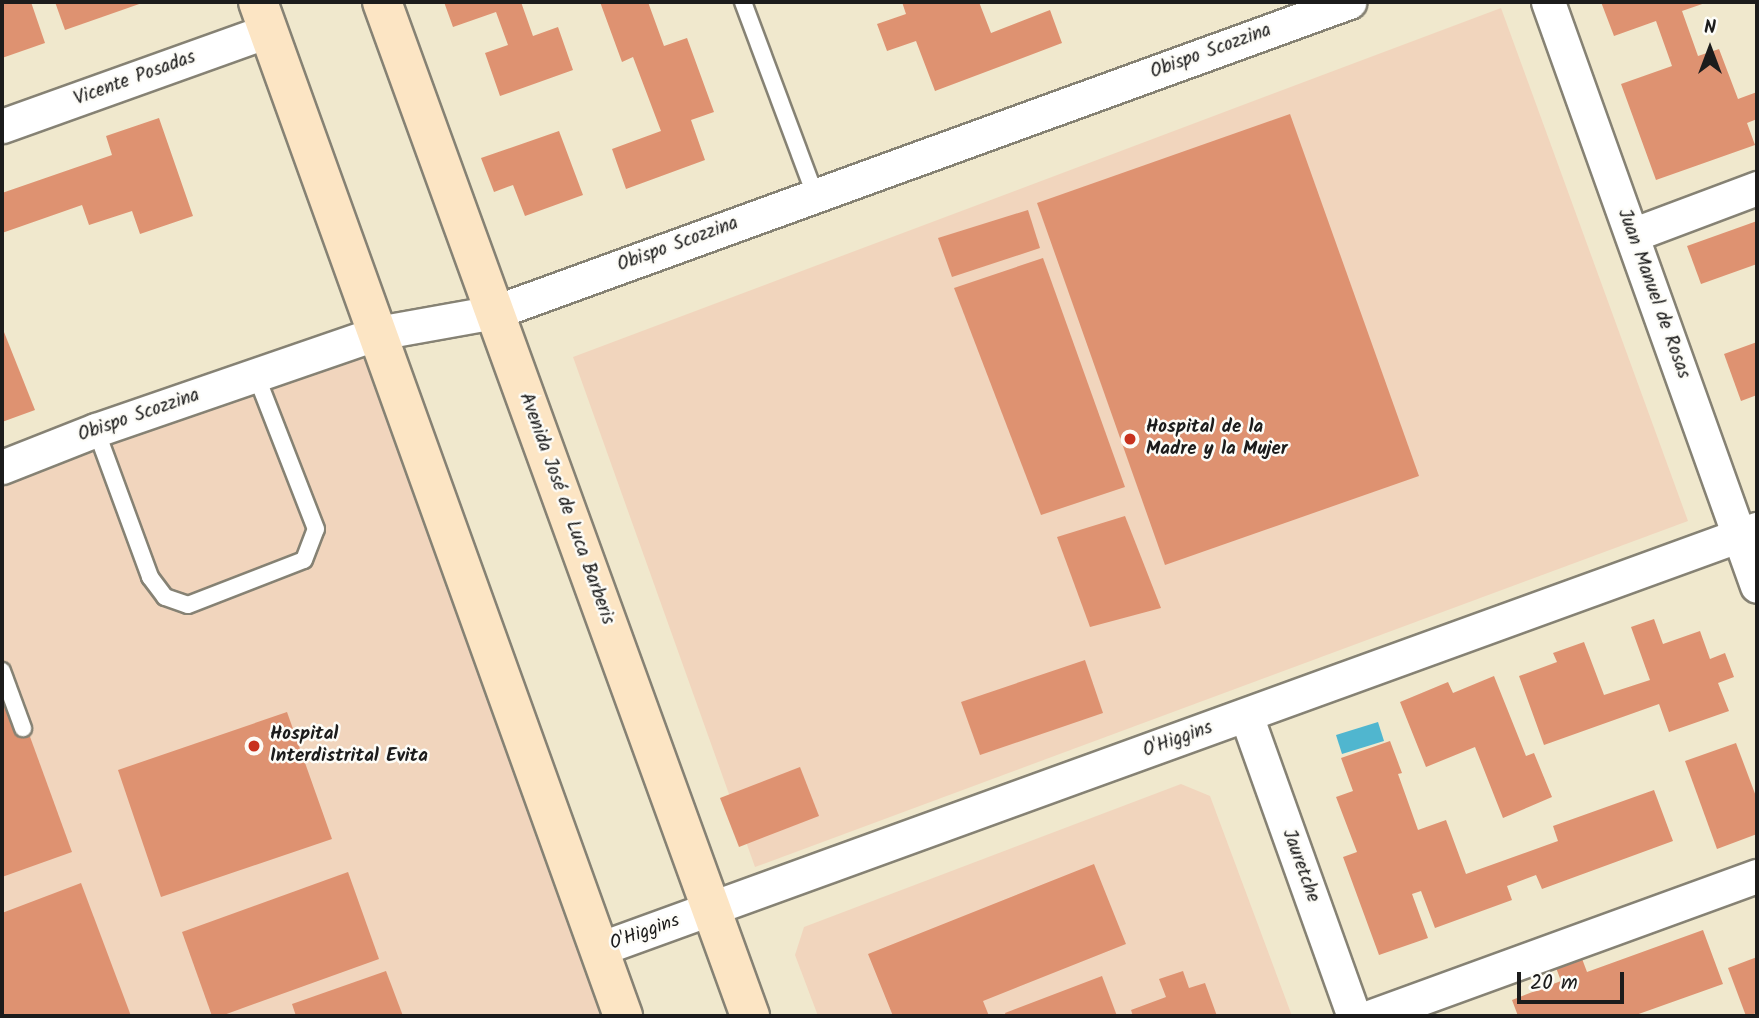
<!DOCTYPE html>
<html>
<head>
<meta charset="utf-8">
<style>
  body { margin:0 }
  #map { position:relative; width:1759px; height:1018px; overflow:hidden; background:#f0e8cd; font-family:Kalam,sans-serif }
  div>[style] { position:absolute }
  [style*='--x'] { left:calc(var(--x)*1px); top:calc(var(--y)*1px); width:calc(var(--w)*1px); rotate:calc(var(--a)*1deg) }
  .built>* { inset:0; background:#f1d5bd }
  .water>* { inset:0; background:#50b6cf }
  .building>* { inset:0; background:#de9271 }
  .roads { filter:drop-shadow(2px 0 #868274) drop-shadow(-2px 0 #868274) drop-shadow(0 2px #868274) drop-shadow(0 -2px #868274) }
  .lane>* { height:16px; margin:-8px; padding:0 8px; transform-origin:8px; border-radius:8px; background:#fff }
  .street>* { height:33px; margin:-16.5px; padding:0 16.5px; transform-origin:16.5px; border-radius:16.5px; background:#fff }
  .secondary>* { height:38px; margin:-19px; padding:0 19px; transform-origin:19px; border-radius:19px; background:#fce5c4 }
  .dots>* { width:19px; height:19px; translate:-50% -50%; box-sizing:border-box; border:4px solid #fdfcf7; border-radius:50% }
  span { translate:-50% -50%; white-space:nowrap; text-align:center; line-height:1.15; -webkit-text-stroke:5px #fdfcf7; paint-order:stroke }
  .street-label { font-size:19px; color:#1c1c1c }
  .poi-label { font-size:19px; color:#1c1c1c; font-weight:700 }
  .left { translate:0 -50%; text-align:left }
  .frame { position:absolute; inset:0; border:4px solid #1c1c1c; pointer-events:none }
  .north { position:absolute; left:1675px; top:14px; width:70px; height:70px; -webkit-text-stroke:5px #fdfcf7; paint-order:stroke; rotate:0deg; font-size:19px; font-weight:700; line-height:28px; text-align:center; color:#1c1c1c }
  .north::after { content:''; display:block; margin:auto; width:24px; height:32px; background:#1c1c1c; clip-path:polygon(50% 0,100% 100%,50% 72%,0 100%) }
  .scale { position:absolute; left:1517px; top:972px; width:107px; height:32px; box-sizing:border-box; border:4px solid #1c1c1c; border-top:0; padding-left:9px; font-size:21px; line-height:24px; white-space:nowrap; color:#1c1c1c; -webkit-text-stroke:5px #fdfcf7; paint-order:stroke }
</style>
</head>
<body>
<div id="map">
  <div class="built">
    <i style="clip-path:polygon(1501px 8px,1688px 521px,755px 867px,573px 357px)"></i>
    <i style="clip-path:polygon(358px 354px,364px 359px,605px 1016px,2px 1016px,2px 475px)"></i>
    <i style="clip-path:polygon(1181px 784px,1210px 796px,1292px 1016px,818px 1016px,795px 955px,804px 927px)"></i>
  </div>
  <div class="water">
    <i style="clip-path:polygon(1378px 722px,1384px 741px,1342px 754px,1336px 735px)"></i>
  </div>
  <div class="building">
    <i style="clip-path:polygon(2px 2px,31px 2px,45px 43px,2px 58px)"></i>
    <i style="clip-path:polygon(55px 2px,145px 2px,65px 30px)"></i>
    <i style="clip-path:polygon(444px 2px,521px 2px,533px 36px,558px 27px,573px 70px,500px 96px,485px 53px,508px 45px,496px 12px,453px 27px)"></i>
    <i style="clip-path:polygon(600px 2px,648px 2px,664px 46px,687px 38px,714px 112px,691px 120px,705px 160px,626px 189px,612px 149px,661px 131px,633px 57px,622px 62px)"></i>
    <i style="clip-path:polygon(902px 2px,979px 2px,991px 33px,1050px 10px,1062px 43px,935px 91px,916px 41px,887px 51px,877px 24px,906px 14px)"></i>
    <i style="clip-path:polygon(1601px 2px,1708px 2px,1682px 11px,1698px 56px,1719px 49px,1738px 99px,1757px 92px,1757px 119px,1747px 123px,1755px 145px,1656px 180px,1621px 84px,1672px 66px,1656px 21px,1614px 36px)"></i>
    <i style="clip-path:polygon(1290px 114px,1419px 476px,1165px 565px,1037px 203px)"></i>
    <i style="clip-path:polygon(159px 118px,193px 216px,140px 234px,132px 211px,89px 225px,82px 205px,2px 233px,2px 193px,112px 155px,106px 136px)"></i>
    <i style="clip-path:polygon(559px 131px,583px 195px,525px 216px,513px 185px,494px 192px,481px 158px)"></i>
    <i style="clip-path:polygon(1028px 210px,1040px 248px,952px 277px,938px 238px)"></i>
    <i style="clip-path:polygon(1757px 221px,1757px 264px,1701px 284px,1687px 246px)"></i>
    <i style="clip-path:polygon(1043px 258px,1125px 487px,1041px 515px,954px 288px)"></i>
    <i style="clip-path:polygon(2px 327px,35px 410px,2px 422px)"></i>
    <i style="clip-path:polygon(1757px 342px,1757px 395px,1741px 401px,1724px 354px)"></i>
    <i style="clip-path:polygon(1125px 516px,1161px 608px,1090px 627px,1057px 537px)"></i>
    <i style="clip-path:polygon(1654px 619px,1663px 644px,1700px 631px,1710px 659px,1725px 653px,1734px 677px,1718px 683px,1729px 711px,1669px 732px,1659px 704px,1544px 745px,1519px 676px,1557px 662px,1553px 653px,1584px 642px,1604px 695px,1650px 680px,1631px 627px)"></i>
    <i style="clip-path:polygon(1085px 660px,1103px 713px,980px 755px,961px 702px)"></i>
    <i style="clip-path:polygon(1494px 676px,1526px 756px,1534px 753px,1552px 797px,1503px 818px,1475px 747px,1426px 767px,1400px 702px,1448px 682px,1453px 693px)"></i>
    <i style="clip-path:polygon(17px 701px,72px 852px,2px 877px,2px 707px)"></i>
    <i style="clip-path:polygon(287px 712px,332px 839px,161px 897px,118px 770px)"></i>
    <i style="clip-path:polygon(1390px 741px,1402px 773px,1398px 774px,1418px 830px,1446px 820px,1466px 874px,1558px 841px,1553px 826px,1654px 790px,1673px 841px,1542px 889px,1536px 875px,1507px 886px,1512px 900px,1435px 928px,1421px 891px,1412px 894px,1428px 938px,1379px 955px,1343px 857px,1357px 852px,1336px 797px,1353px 791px,1341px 758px)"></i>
    <i style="clip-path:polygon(1736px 743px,1757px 799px,1757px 834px,1717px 849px,1685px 761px)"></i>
    <i style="clip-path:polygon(800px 767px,819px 816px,739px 847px,720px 798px)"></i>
    <i style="clip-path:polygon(1094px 864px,1126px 944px,983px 1001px,989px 1016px,893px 1016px,868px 954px)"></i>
    <i style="clip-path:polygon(348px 872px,379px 959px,221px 1016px,212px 1016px,182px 932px)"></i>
    <i style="clip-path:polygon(81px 883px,131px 1016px,2px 1016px,2px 913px)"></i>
    <i style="clip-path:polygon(1703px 930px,1723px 984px,1633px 1016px,1518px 1016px,1512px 1000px,1561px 981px,1555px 965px,1581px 956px,1587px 972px)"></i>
    <i style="clip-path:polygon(1757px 957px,1757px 1013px,1746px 1016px,1728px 968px)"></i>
    <i style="clip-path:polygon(386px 971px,403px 1016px,296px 1016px,292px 1004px)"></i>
    <i style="clip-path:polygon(1183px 971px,1189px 988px,1205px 983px,1217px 1016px,1133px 1016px,1131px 1010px,1166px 997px,1159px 979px)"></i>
    <i style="clip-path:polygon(1102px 976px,1117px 1016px,1006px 1016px,1005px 1013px)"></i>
  </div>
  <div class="roads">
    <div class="lane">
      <i style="--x:743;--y:2;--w:206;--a:69.5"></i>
      <i style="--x:96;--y:430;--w:157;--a:69.8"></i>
      <i style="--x:150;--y:577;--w:25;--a:53"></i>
      <i style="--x:165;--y:597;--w:24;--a:19"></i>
      <i style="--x:188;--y:605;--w:124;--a:-21.2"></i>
      <i style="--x:304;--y:560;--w:33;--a:-69"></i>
      <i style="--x:316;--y:529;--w:165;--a:-111.3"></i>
      <i style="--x:2;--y:671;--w:61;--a:69.8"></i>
    </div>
    <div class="street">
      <i style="--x:1548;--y:2;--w:620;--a:70.31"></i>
      <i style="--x:2;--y:126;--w:282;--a:-19.7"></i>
      <i style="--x:1632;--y:235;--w:134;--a:-20.6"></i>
      <i style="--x:2;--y:467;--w:101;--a:-21.5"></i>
      <i style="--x:96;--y:430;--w:297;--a:-19"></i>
      <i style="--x:377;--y:333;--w:120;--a:-10.1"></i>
      <i style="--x:495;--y:312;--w:909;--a:-19.95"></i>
      <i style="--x:1246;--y:715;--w:320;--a:70.3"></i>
      <i style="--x:599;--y:949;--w:1232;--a:-19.94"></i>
      <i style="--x:1372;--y:1016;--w:410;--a:-20"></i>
    </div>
    <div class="secondary">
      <i style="--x:258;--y:2;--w:1078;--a:70.2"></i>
      <i style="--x:382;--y:2;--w:1079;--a:70.05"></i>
    </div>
  </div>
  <div class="dots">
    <i style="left:1130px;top:439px;background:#c8321e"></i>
    <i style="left:254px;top:746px;background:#c8321e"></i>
  </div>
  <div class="street-label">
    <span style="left:1211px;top:52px;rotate:-20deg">Obispo Scozzina</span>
    <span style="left:135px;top:79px;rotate:-20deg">Vicente Posadas</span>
    <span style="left:678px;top:245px;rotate:-20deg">Obispo Scozzina</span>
    <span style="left:1653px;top:294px;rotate:70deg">Juan Manuel de Rosas</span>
    <span style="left:139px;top:416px;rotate:-19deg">Obispo Scozzina</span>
    <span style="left:566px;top:509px;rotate:70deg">Avenida José de Luca Barberis</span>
    <span style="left:1178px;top:740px;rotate:-20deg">O'Higgins</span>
    <span style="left:1300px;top:866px;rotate:70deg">Jauretche</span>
    <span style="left:645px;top:933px;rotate:-20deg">O'Higgins</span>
  </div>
  <div class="poi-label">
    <span class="left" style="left:1146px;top:439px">Hospital de la<br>Madre y la Mujer</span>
    <span class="left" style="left:270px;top:746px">Hospital<br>Interdistrital Evita</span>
  </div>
  <div class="frame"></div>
  <div class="north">N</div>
  <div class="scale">20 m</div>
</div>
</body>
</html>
